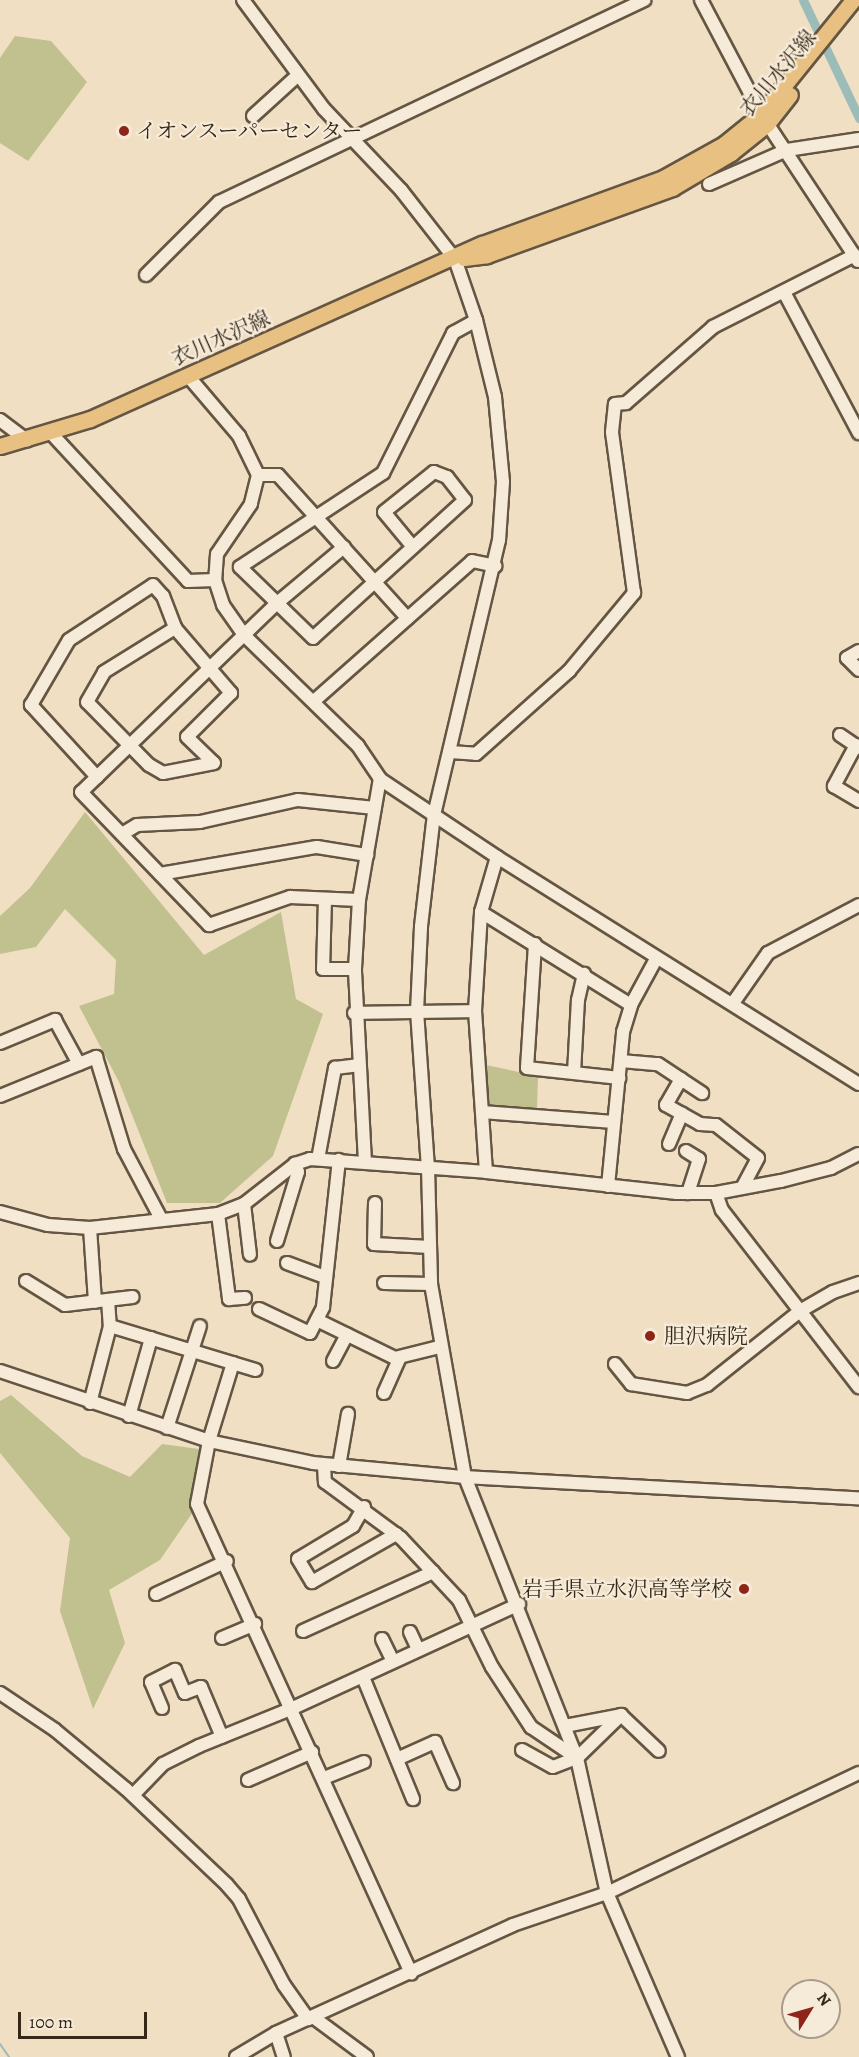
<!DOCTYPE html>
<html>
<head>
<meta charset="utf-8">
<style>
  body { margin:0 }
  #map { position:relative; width:859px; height:2057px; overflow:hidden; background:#f1dfc4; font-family:Alegreya,"Noto Serif JP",serif }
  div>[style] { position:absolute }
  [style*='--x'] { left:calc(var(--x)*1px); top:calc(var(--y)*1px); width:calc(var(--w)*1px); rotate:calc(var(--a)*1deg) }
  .green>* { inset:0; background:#c1c08f }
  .stream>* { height:2px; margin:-1px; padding:0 1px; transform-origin:1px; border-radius:1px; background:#9cbcba }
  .canal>* { height:9px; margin:-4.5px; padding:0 4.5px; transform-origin:4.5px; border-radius:4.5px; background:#9cbcba }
  .roads { filter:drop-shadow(2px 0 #645642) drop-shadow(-2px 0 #645642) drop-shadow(0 2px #645642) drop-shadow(0 -2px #645642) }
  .minor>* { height:12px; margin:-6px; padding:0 6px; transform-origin:6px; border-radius:6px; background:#f6ead9 }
  .major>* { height:15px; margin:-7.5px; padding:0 7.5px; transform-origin:7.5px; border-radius:7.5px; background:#e8c082 }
  .dots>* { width:16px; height:16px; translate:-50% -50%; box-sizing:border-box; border:3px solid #f6ead9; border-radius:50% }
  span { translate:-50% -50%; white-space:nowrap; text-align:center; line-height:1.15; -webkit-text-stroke:4.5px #f6ead9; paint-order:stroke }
  .street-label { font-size:21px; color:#352817 }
  .poi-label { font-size:21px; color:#352817 }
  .left { translate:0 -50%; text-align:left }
  .right { translate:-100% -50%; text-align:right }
  .north { position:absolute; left:781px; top:1979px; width:60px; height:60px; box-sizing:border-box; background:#f6ead9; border:2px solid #a99c8b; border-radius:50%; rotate:53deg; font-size:16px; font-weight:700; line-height:24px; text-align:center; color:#352817 }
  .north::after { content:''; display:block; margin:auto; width:21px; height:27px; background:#8f2418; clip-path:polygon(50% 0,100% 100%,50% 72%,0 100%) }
  .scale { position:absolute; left:18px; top:2012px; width:129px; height:27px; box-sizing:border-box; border:3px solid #352817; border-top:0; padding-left:8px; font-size:18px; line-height:21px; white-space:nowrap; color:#352817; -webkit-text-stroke:4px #f6ead9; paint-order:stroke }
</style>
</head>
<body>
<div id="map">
  <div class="green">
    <i style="clip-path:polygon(15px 36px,51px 41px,87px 82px,28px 161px,0 143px,0 58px)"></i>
    <i style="clip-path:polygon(85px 812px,204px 955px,281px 912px,296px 999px,323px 1014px,273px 1156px,220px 1203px,167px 1203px,119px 1082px,79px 1006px,114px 994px,116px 960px,65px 909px,36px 947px,0 954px,0 916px,30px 888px)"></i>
    <i style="clip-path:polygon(486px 1065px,538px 1076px,537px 1110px,490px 1107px)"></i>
    <i style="clip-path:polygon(11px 1395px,82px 1456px,130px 1477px,162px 1444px,199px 1449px,195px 1509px,160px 1560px,109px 1590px,125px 1643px,93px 1709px,60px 1611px,70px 1538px,0 1453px,0 1401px)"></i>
  </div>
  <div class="stream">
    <i style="--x:0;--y:2044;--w:16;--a:55"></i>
  </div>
  <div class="canal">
    <i style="--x:803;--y:0;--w:131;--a:64.6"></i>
  </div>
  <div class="roads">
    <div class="minor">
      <i style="--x:243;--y:0;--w:136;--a:53.4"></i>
      <i style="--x:324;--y:109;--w:112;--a:46.5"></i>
      <i style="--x:401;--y:190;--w:88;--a:52"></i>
      <i style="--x:455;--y:259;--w:65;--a:71"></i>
      <i style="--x:476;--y:320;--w:79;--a:76.1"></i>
      <i style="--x:495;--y:397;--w:85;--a:84.6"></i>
      <i style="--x:503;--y:482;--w:58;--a:93.9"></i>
      <i style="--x:499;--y:540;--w:282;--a:103.3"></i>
      <i style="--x:434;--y:814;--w:114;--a:96.6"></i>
      <i style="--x:421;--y:927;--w:84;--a:92.7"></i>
      <i style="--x:417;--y:1011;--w:156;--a:86"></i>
      <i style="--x:428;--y:1167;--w:117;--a:88.5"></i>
      <i style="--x:431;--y:1284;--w:196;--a:80"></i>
      <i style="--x:465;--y:1477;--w:302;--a:68.3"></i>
      <i style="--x:577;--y:1758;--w:138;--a:77.5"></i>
      <i style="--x:607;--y:1893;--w:179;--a:66.6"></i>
      <i style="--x:701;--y:0;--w:129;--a:62.2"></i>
      <i style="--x:761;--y:114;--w:176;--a:56.6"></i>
      <i style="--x:253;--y:116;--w:61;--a:-42.3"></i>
      <i style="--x:709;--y:184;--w:85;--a:-23.6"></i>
      <i style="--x:787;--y:150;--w:73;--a:-8.7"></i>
      <i style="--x:146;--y:275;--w:103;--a:-45"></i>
      <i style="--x:219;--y:202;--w:471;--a:-25.4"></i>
      <i style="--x:784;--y:292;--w:160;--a:62"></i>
      <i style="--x:188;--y:376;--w:79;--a:49.6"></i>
      <i style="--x:239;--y:436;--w:43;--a:64"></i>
      <i style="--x:258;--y:475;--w:30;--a:104"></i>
      <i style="--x:251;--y:504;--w:60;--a:124.2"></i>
      <i style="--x:217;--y:554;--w:26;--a:94"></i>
      <i style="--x:215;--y:580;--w:26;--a:72"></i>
      <i style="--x:223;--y:605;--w:37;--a:55"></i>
      <i style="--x:244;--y:635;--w:159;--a:44.2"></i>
      <i style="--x:358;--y:746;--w:40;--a:56"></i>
      <i style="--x:380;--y:779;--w:141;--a:33.7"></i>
      <i style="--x:497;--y:857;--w:427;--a:32.1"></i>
      <i style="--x:0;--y:420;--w:34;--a:37"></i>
      <i style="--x:50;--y:432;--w:203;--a:47.2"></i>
      <i style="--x:188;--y:581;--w:27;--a:-2"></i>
      <i style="--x:258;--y:475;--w:20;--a:0"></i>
      <i style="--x:278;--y:475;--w:193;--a:47.9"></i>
      <i style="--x:344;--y:547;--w:87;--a:140.1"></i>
      <i style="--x:277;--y:603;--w:272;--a:136"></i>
      <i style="--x:81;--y:792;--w:185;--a:46.1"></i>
      <i style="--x:209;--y:925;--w:86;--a:-19.1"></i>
      <i style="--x:290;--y:897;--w:69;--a:2.5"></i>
      <i style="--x:413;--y:547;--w:45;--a:-129.6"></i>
      <i style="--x:384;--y:512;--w:64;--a:-38.7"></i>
      <i style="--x:434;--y:472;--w:14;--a:21"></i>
      <i style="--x:447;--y:477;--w:29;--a:52"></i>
      <i style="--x:465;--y:500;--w:205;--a:137.8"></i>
      <i style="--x:313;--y:638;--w:102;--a:-135.8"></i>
      <i style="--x:240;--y:567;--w:171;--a:-33.3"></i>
      <i style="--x:383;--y:473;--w:157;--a:-63.4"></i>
      <i style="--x:453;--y:333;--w:26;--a:-29"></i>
      <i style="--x:859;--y:651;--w:14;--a:150"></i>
      <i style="--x:847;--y:658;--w:17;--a:45"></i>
      <i style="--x:314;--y:701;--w:211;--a:-41.5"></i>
      <i style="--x:472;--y:561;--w:24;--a:12"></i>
      <i style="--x:840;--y:735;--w:23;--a:34"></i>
      <i style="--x:856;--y:745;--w:47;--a:118.2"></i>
      <i style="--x:834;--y:786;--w:29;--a:31"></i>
      <i style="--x:450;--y:752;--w:26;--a:4"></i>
      <i style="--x:476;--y:754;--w:125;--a:-41.7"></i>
      <i style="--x:569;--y:671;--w:102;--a:-50.2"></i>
      <i style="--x:634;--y:593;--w:162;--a:-97.8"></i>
      <i style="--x:612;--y:432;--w:28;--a:-84"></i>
      <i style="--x:615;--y:404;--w:11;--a:-5"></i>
      <i style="--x:626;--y:403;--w:116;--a:-41.1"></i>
      <i style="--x:713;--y:327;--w:159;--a:-26.9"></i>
      <i style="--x:97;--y:777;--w:98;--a:-132.5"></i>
      <i style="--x:31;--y:705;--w:75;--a:-59.7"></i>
      <i style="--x:69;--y:640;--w:100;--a:-33.2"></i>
      <i style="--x:153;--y:585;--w:15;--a:48"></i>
      <i style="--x:163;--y:596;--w:34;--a:69"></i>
      <i style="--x:175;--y:628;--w:86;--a:49.3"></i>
      <i style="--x:231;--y:693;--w:62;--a:135"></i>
      <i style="--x:187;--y:737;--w:37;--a:44"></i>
      <i style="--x:214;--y:763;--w:52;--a:168.9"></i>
      <i style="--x:163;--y:773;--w:16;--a:-150"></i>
      <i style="--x:149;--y:765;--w:88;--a:-134.5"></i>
      <i style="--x:87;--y:702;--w:34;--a:-60"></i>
      <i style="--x:104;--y:672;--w:84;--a:-31.8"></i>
      <i style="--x:122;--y:834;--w:17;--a:-31"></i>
      <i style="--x:137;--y:825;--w:63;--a:-2.7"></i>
      <i style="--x:200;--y:822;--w:100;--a:-12.7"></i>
      <i style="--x:298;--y:800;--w:77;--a:5.9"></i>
      <i style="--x:160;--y:874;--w:159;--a:-9.8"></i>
      <i style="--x:317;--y:847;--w:51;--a:9.1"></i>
      <i style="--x:325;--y:899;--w:70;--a:91.6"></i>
      <i style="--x:323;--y:969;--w:32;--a:0"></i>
      <i style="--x:481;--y:912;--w:176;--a:31.8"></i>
      <i style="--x:535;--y:944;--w:124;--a:93.7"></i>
      <i style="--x:527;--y:1068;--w:93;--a:6.2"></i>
      <i style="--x:733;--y:1003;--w:61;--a:-55"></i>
      <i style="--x:768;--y:953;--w:103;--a:-27.8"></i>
      <i style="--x:354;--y:1013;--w:121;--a:-0.9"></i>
      <i style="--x:0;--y:1043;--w:60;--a:-22.7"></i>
      <i style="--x:55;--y:1020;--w:50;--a:61.4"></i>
      <i style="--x:621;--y:1061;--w:37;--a:5"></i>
      <i style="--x:658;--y:1064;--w:53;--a:33.4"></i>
      <i style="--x:574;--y:1073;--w:73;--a:-86.9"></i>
      <i style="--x:578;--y:1000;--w:27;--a:-77"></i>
      <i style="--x:681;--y:1079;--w:30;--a:120"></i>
      <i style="--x:666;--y:1105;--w:39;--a:29"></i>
      <i style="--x:700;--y:1124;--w:16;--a:4"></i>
      <i style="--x:716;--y:1125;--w:53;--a:38.2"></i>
      <i style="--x:758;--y:1158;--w:34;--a:118"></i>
      <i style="--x:0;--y:1096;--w:104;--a:-22.1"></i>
      <i style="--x:96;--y:1057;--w:96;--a:73.1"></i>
      <i style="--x:124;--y:1149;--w:77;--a:62.1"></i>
      <i style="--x:482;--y:1112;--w:132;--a:4.3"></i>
      <i style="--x:669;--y:1144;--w:33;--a:-67"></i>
      <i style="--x:686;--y:1151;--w:15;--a:32"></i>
      <i style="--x:699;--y:1159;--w:36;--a:108"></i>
      <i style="--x:318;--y:1159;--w:93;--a:-79.4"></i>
      <i style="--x:335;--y:1068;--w:23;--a:-7"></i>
      <i style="--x:365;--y:1162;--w:193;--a:-93"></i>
      <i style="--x:355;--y:969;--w:69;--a:-86.7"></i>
      <i style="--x:359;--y:900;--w:123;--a:-80.2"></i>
      <i style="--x:486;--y:1172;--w:161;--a:-93.9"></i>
      <i style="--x:475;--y:1011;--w:99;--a:-86.5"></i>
      <i style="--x:481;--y:912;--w:57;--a:-73.8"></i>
      <i style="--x:608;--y:1186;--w:155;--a:-84.4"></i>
      <i style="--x:623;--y:1032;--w:28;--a:-73"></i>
      <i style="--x:631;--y:1005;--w:52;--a:-61.5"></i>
      <i style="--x:716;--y:1193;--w:18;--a:71"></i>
      <i style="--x:722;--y:1210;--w:224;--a:52.3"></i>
      <i style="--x:375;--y:1203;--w:41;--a:91.4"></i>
      <i style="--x:374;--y:1244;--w:56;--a:3.1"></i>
      <i style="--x:244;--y:1204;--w:51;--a:83.3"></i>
      <i style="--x:0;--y:1212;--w:50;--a:15.2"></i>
      <i style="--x:48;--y:1225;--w:42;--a:4.1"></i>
      <i style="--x:90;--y:1228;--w:129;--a:-6.2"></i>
      <i style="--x:218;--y:1214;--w:28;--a:-21"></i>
      <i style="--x:244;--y:1204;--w:65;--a:-38.1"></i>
      <i style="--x:295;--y:1164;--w:16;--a:-18"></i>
      <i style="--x:310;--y:1159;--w:176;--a:4.2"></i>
      <i style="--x:486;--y:1172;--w:192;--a:6.3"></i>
      <i style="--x:677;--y:1193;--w:39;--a:0"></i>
      <i style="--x:716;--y:1193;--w:66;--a:-10.5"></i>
      <i style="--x:781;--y:1181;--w:52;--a:-14.6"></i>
      <i style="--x:831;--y:1168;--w:31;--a:-27"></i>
      <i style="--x:218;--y:1214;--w:86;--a:82.6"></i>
      <i style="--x:229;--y:1299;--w:16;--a:-4"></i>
      <i style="--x:90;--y:1228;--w:74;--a:86.1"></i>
      <i style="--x:277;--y:1241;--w:72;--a:-73.1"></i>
      <i style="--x:298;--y:1172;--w:9;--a:-111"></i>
      <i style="--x:287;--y:1263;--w:40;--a:20.2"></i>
      <i style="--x:26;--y:1281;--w:46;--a:31.6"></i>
      <i style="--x:65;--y:1305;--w:68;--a:-6.7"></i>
      <i style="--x:384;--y:1283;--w:47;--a:1.2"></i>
      <i style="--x:108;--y:1300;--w:26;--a:86"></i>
      <i style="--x:110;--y:1326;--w:152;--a:16.8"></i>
      <i style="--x:259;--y:1309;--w:56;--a:25.2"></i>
      <i style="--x:310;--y:1333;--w:29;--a:-63"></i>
      <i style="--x:323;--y:1307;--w:148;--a:-83.8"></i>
      <i style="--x:317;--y:1320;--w:87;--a:26"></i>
      <i style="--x:395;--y:1358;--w:45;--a:-14"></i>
      <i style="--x:333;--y:1361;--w:30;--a:-62"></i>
      <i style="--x:233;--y:1363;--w:82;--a:107.1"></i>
      <i style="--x:209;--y:1441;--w:64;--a:100.8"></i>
      <i style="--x:197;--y:1504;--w:516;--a:65.47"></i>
      <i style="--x:615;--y:1364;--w:26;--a:51"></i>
      <i style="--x:631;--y:1384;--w:57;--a:9.1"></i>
      <i style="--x:687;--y:1393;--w:22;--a:-22"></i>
      <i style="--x:707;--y:1385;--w:119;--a:-38.5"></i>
      <i style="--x:800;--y:1311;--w:38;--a:-30"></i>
      <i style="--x:833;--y:1292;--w:28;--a:-19"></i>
      <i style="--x:0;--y:1371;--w:220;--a:18.5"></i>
      <i style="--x:209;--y:1441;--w:106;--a:11.9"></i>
      <i style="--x:313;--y:1463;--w:153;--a:5.3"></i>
      <i style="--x:465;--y:1477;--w:395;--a:3.1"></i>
      <i style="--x:384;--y:1393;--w:39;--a:-66"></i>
      <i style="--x:90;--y:1403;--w:80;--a:-75.4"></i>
      <i style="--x:129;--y:1416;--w:81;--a:-74.2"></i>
      <i style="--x:167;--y:1428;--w:107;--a:-72.1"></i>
      <i style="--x:324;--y:1465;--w:17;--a:87"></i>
      <i style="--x:325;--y:1482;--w:94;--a:36.4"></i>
      <i style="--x:401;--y:1538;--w:85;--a:46.9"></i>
      <i style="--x:459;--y:1600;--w:75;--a:63.8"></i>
      <i style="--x:492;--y:1667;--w:72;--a:57"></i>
      <i style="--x:531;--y:1727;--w:55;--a:34"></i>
      <i style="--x:339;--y:1466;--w:53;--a:-80.2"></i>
      <i style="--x:364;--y:1507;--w:22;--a:120"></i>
      <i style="--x:353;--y:1526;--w:64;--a:149"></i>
      <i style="--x:298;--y:1559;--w:27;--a:59"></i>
      <i style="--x:312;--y:1582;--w:97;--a:-29.7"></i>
      <i style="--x:156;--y:1594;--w:78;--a:-24.9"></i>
      <i style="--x:303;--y:1631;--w:143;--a:-24.4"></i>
      <i style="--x:410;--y:1632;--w:19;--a:65"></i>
      <i style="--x:222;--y:1638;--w:36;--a:-23"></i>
      <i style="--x:382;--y:1639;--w:25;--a:64"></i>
      <i style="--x:363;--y:1677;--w:132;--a:67.7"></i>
      <i style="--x:0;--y:1693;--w:66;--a:33.9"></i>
      <i style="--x:55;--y:1730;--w:92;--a:39.7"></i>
      <i style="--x:126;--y:1789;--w:139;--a:43.5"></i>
      <i style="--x:227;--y:1885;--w:18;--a:49"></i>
      <i style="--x:239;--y:1899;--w:97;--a:62.4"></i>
      <i style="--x:284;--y:1985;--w:42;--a:54.8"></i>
      <i style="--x:162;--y:1708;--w:28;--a:-113"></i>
      <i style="--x:151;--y:1682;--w:27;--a:-27"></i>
      <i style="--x:175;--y:1670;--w:25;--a:67"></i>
      <i style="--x:185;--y:1693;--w:17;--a:-21"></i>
      <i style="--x:201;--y:1687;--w:54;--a:67.2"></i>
      <i style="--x:565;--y:1726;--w:57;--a:-11.1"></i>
      <i style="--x:621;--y:1715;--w:52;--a:43.5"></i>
      <i style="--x:522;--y:1750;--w:35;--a:29"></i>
      <i style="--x:553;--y:1767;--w:26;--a:-21"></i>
      <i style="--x:577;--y:1758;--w:62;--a:-44.3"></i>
      <i style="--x:397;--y:1759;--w:42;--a:-24.1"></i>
      <i style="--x:435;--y:1742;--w:45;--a:66.3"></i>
      <i style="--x:324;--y:1778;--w:43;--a:-21.8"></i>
      <i style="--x:248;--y:1780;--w:70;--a:-23.6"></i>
      <i style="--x:133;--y:1795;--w:43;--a:-45.9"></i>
      <i style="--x:163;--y:1764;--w:40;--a:-26.6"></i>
      <i style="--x:199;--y:1746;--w:101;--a:-22"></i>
      <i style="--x:293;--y:1708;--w:249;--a:-24.7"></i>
      <i style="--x:313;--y:2017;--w:67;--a:36.5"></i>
      <i style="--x:276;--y:2033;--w:25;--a:72"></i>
      <i style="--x:236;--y:2057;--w:47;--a:-31"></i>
      <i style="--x:276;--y:2033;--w:260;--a:-24.5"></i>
      <i style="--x:513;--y:1925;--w:99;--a:-18.8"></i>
      <i style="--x:607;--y:1893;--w:279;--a:-25.5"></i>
    </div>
    <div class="major">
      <i style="--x:464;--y:258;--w:23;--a:-7"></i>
      <i style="--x:487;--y:255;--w:197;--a:-19.9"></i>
      <i style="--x:672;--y:188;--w:69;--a:-30.7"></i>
      <i style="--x:731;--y:153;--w:46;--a:-38.9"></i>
      <i style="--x:767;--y:124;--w:37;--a:-52"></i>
      <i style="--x:0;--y:446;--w:94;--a:-16.7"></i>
      <i style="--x:90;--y:419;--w:429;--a:-24.1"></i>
      <i style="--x:482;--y:244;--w:193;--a:-20"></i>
      <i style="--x:663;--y:178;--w:70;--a:-29.1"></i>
      <i style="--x:724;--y:144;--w:48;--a:-39"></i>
      <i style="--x:761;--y:114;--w:146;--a:-51.1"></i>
    </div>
  </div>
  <div class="dots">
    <i style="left:124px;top:131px;background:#8f2418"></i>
    <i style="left:650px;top:1336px;background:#8f2418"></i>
    <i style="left:744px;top:1589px;background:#8f2418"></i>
  </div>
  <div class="street-label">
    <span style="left:778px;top:73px;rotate:-50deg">衣川水沢線</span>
    <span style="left:221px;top:338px;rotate:-24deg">衣川水沢線</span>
  </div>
  <div class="poi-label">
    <span class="left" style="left:136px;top:131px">イオンスーパーセンター</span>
    <span class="left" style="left:664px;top:1336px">胆沢病院</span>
    <span class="right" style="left:732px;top:1589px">岩手県立水沢高等学校</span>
  </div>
  <div class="north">N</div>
  <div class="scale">100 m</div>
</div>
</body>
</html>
